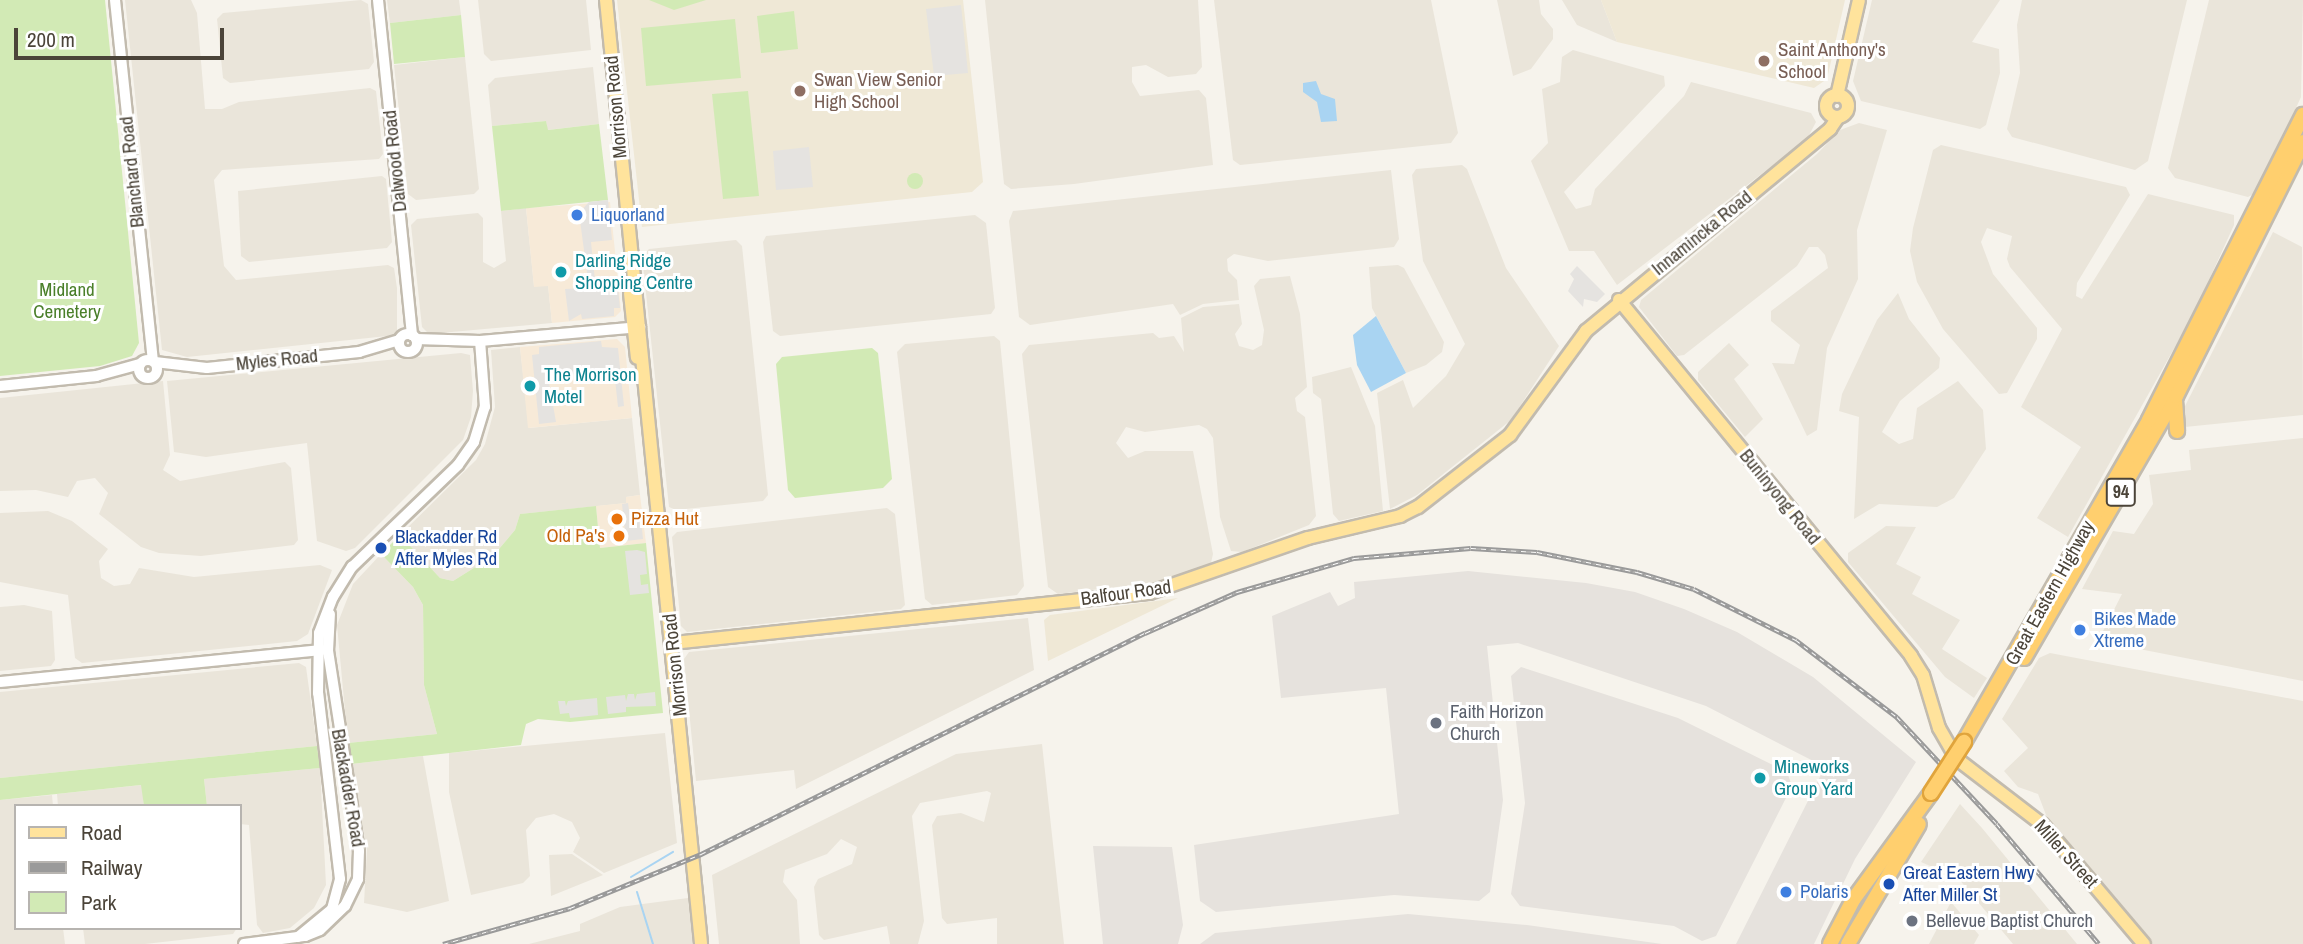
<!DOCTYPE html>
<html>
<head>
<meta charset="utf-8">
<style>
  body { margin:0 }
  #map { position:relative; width:2303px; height:944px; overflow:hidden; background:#f6f3ec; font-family:"Archivo Narrow",sans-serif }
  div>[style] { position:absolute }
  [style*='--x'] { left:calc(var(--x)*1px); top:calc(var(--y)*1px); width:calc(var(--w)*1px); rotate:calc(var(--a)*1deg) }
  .residential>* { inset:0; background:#eae5da }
  .commercial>* { inset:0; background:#f7ead8 }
  .industrial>* { inset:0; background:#e6e2dd }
  .education>* { inset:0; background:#efe8d6 }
  .green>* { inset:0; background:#d2eab5 }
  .round { border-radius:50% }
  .parking>* { inset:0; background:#e5e3e0 }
  .water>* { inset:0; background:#a9d4f2 }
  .stream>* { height:2px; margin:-1px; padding:0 1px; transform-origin:1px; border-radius:1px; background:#a9d4f2 }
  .roads { filter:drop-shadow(2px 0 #c2bbae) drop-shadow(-2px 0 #c2bbae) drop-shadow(0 2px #c2bbae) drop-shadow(0 -2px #c2bbae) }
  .minor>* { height:10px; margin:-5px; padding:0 5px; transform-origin:5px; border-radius:5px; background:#fff }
  .minor>.ring { margin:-5px; padding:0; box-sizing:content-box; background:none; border:10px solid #fff; border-radius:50% }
  .major>* { height:12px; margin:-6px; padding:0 6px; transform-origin:6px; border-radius:6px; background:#ffe39c }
  .major>.ring { margin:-6px; padding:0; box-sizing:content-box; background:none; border:12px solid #ffe39c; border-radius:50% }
  .highway>* { height:14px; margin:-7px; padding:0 7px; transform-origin:7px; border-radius:7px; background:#ffcf6e }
  .rail>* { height:4.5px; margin-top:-2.25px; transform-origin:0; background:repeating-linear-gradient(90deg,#fff 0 5px,#9a9a9a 0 10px); box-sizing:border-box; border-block:2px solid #9a9a9a }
  .bridges { filter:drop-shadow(2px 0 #e0a43c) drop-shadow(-2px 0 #e0a43c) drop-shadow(0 2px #e0a43c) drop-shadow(0 -2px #e0a43c) }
  .highway-bridge>* { height:14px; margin:-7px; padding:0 7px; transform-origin:7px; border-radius:7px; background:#ffcf6e }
  .dots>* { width:19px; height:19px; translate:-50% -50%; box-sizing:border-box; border:4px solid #fff; border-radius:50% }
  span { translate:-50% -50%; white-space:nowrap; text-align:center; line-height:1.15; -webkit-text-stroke:6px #fff; paint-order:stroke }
  .shield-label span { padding:2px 5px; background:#fff; border:2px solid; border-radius:5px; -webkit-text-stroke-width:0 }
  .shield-label { font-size:18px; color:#4b4439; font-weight:700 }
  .education-label { font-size:19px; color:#785e54 }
  .left { translate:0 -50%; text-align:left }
  .street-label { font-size:19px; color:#4b4439 }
  .shop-label { font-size:19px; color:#366cbe }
  .culture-label { font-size:19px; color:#0d838f }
  .park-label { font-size:19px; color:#4a7f2a }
  .food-label { font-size:19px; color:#c56008 }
  .right { translate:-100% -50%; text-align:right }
  .transit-label { font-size:19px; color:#164399 }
  .worship-label { font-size:19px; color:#5b616d }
  .legend { position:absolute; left:14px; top:804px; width:228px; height:126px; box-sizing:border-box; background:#fff; border:2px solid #b7b4b0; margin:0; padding:9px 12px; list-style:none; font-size:21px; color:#4b4439 }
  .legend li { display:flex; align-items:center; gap:14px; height:35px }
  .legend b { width:35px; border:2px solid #b7b4b0 }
  .scale { position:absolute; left:14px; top:28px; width:210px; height:32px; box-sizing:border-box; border:4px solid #4b4439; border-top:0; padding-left:9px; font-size:21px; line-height:24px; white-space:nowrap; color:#4b4439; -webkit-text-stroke:5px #fff; paint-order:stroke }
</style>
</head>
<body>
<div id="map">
  <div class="residential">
    <i style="clip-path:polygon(125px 0,191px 0,197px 13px,205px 109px,222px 109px,239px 102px,370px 88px,376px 91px,383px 154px,379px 159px,222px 170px,214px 180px,224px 266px,236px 280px,388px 265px,394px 268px,397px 288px,397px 335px,187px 357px,162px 350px)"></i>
    <i style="clip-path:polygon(361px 0,368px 4px,374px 62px,369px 69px,230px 83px,223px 78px,217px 19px,223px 13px)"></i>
    <i style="clip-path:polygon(387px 0,459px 0,461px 15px,390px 23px)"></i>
    <i style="clip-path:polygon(478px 0,586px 0,591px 50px,491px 61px,484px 54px)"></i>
    <i style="clip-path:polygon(985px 0,1198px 0,1202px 67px,1196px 74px,1168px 77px,1146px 65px,1132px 67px,1132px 82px,1140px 96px,1199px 90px,1206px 98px,1213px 165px,1074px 184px,1011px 189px,1004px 184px)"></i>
    <i style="clip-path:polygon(1214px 0,1431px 0,1458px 133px,1451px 143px,1240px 165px,1233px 160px)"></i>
    <i style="clip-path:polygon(1497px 0,1539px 0,1541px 14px,1553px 29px,1553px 39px,1531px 69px,1513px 76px)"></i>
    <i style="clip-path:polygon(1562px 0,1601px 0,1617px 42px,1577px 25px)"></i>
    <i style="clip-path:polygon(1872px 0,2000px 0,1972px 42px,1999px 49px,2000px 73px,1986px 125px,1980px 129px,1861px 101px,1853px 81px)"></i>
    <i style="clip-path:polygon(2022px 0,2187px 0,2148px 161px,2135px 170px,2012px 137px,2007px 129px,2020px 73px,2017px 25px)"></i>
    <i style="clip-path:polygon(2209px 0,2303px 0,2301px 97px,2257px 192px,2248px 197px,2175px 178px,2168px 168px)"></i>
    <i style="clip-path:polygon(1573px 50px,1664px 76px,1665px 86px,1564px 192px,1576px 209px,1591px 205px,1595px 189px,1684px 96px,1691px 82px,1811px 113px,1816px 122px,1807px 139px,1617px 285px,1594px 251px,1569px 251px,1531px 161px,1548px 143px,1542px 89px,1560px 82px,1562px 57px)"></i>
    <i style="clip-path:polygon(465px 57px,479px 189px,474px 194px,416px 200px,408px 194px,394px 65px)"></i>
    <i style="clip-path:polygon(593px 67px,599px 124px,547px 130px,546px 121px,492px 126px,488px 85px,495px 78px)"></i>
    <i style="clip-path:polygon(1859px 123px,1887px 130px,1857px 230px,1858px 279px,1827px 348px,1817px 430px,1807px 436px,1772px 363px,1794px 364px,1800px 345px,1771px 321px,1771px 311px,1828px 268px,1825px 255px,1818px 247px,1809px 247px,1797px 266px,1684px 355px,1677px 356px,1639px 307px,1641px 300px,1817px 154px,1840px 130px)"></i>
    <i style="clip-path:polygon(1941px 145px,2126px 187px,2130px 195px,2077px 283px,2076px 296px,2082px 299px,2148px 194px,2234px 215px,2234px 225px,2194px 313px,2068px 537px,2037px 518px,2081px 447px,2021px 407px,2062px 329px,2010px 267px,2007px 259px,2012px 236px,1987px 228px,1981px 242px,1993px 274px,2037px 328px,2037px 339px,2007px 393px,1999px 394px,1943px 329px,1917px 282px,1910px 251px,1913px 228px,1933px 150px)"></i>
    <i style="clip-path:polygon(1462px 165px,1467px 169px,1506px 268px,1559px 346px,1511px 420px,1417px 495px,1390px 509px,1377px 393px,1403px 380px,1413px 408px,1446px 376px,1465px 344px,1423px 261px,1412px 175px,1416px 169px)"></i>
    <i style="clip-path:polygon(1391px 170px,1399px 239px,1394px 247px,1268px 261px,1234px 254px,1227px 259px,1228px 271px,1237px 280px,1239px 300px,1203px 304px,1180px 315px,1173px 304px,1030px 325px,1019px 317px,1009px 221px,1013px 211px)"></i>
    <i style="clip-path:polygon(382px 176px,386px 179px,392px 242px,387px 248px,249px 262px,241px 256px,238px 191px)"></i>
    <i style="clip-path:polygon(526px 208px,534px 286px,548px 285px,552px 323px,429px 334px,422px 327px,411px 225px,417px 219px,478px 213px,483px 218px,483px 262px,494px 268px,506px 261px,501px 211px)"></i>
    <i style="clip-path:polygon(975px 215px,986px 223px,995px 308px,991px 314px,780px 336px,773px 331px,763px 242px,766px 236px)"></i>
    <i style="clip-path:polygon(2273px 232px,2302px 247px,2303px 415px,2185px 427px,2181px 414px)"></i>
    <i style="clip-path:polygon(736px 240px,742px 246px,768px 495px,763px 501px,676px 510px,669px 507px,642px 256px,649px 249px)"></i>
    <i style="clip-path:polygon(1398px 265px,1404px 268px,1444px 342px,1442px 352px,1426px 365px,1406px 373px,1372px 308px,1369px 267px)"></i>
    <i style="clip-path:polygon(1290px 276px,1300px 314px,1307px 387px,1295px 398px,1297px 411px,1305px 417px,1316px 516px,1309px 525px,1242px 552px,1231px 551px,1220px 517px,1213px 438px,1207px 429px,1199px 425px,1145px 432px,1126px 427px,1116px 443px,1128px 458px,1145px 451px,1193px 451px,1213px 554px,1211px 563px,1159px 582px,1058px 594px,1048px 587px,1022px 354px,1029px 345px,1153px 333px,1159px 338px,1174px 336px,1184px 352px,1181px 318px,1203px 307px,1239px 304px,1242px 324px,1235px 334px,1239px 346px,1253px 350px,1262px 345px,1264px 330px,1254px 286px,1260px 279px)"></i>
    <i style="clip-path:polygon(1898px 293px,1909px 319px,1940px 358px,1939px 368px,1900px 401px,1882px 432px,1899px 444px,1913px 439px,1917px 408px,1958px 381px,1983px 410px,1986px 449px,1954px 498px,1937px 507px,1879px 504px,1854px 519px,1859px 417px,1839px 411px,1842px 394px,1877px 320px)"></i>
    <i style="clip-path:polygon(994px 336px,1000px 341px,1024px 586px,1017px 595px,932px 605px,925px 599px,897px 352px,905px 344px)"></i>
    <i style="clip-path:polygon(1729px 343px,1749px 365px,1734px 379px,1763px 419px,1745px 437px,1698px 380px,1698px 372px)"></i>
    <i style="clip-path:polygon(520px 347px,529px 428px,632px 418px,640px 495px,626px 497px,627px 503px,520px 514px,515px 530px,493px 556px,453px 581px,440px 578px,400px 535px,476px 460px,485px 444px,495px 407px,491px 350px)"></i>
    <i style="clip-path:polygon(461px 353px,470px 355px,473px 391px,471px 417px,463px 440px,355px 548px,346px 551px,317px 541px,307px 443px,206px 457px,174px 452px,167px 381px)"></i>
    <i style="clip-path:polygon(1351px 367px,1375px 426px,1383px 511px,1339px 521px,1333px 514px,1321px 399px,1313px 393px,1312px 377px)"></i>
    <i style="clip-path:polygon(163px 381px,170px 455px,163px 470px,180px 481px,285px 462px,291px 468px,298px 540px,294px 545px,201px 556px,159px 553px,141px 547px,99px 514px,108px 493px,95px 478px,77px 481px,68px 497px,36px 490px,0 491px,0 398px)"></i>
    <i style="clip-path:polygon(2303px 438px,2303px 681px,2098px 641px,2122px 594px,2082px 589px,2113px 531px,2134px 534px,2153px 504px,2149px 475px,2191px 470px,2189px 450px)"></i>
    <i style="clip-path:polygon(887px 508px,895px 514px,905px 605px,901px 609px,687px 632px,681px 626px,672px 537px,677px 532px)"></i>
    <i style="clip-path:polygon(48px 511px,72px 521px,108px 549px,99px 561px,101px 578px,114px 586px,130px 584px,139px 568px,194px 577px,320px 565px,332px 570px,308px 634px,297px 641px,82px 663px,75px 658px,68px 595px,0 582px,0 513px)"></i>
    <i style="clip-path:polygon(1886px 526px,1916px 527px,1896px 564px,1921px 577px,1912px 594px,1960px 620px,1942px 649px,1987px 678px,1974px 698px,1945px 677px,1848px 562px,1848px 553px)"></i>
    <i style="clip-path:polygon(381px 554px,413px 587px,423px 605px,424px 685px,437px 734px,348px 743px,337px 625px,353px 584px)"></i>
    <i style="clip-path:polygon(24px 605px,52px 611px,55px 660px,51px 666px,0 671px,0 607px)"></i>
    <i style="clip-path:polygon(1028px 618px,1034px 670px,796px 789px,794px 770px,696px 781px,684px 659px,689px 652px)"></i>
    <i style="clip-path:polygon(2050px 653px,2303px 701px,2303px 944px,2150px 944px,2051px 828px,2038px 794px,2018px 787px,2004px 771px,2028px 748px,2002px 719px,2039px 658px)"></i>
    <i style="clip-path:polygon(299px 663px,306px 667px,317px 746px,0 778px,0 692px)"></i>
    <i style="clip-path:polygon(665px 733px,677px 843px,604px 873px,573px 852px,580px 838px,572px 822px,554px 814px,536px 818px,526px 830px,530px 876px,523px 883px,471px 895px,449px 792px,449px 753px)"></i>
    <i style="clip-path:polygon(1042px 744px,1064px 944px,997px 944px,997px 918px,947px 924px,942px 918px,932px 825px,937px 816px,961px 813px,984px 822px,991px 793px,987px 791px,920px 803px,912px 816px,924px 921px,918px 944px,890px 944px,887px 926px,824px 940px,819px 935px,814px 887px,818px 879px,852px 864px,857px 847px,841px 839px,827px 854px,785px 870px,783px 882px,797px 900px,800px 944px,719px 944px,712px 875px,956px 754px)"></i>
    <i style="clip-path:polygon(423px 756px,449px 901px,407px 912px,364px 903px,367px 850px,351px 764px)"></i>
    <i style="clip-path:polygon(320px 768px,326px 885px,314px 908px,290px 928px,263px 933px,257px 925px,249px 825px,240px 824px,240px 806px,207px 806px,204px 779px)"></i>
    <i style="clip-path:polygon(142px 785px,144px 806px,58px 806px,57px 794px)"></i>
    <i style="clip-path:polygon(52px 795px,53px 806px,16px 806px,16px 928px,63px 928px,65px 944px,0 944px,0 800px)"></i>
    <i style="clip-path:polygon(1960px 804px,1982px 828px,2077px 944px,2013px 944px,1958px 878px,1921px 862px)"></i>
    <i style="clip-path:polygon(572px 854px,603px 875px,551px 896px,549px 855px)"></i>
    <i style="clip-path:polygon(688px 898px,693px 944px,529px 944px,580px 931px,580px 924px,620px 907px)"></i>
    <i style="clip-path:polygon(1951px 902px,1979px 935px,1974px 944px,1929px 944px)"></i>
    <i style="clip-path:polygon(83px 928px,237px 928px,233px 934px,145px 944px,85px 944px)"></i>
  </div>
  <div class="commercial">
    <i style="clip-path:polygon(610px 202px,621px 311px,615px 317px,552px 323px,548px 286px,534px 287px,526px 208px)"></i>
    <i style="clip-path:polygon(617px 339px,625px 347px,632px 418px,528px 428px,520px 347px)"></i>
    <i style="clip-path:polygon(640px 495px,646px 543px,600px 548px,596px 506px,626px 503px,626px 497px)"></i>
  </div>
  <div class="industrial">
    <i style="clip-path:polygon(1468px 571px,1586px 583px,1635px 592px,1684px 609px,1737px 632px,1813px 677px,1916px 762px,1855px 859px,1814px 944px,1736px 944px,1825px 767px,1706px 706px,1518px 643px,1487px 646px,1503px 800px,1490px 892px,1479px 901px,1394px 895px,1216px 912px,1200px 901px,1194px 845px,1399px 814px,1386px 688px,1281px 698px,1272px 616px,1330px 592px,1338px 606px,1355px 598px,1354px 582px)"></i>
    <i style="clip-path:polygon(1521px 667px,1678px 718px,1787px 772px,1792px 786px,1716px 936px,1702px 941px,1674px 926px,1520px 906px,1511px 894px,1525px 803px,1511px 676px)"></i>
    <i style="clip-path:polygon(1093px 846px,1172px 847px,1183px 925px,1178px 944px,1103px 944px)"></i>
    <i style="clip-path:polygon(1408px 914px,1527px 925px,1662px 944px,1200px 944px,1215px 933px)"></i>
  </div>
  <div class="education">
    <i style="clip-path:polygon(617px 0,963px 0,983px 182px,972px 192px,642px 227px)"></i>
    <i style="clip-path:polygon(1601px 0,1845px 0,1827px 79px,1814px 88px,1617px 42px)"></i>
    <i style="clip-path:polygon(1178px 598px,1048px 661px,1044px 620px,1050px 615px)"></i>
  </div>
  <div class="green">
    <i style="clip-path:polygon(0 0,105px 0,139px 343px,132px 356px,100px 366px,0 376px)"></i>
    <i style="clip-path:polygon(649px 0,706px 0,674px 10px)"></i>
    <i style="clip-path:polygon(794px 11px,798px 49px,761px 53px,757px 16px)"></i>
    <i style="clip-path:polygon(461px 15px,465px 57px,394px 64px,390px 23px)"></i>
    <i style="clip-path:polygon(735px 19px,741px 78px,646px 86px,641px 28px)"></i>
    <i style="clip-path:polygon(748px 91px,759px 196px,723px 199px,712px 94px)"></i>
    <i style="clip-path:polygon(546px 121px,548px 130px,599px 124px,608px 200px,501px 211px,492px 126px)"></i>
    <i class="round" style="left:907px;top:173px;width:16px;height:16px"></i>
    <i style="clip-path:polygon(872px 348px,878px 353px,892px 479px,883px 488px,795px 498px,788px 490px,776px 364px,782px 357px)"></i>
    <i style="clip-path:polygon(596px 506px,600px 548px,646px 543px,663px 713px,570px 722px,538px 719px,526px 724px,521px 745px,351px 764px,348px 743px,437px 734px,424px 685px,423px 605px,413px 587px,381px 554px,400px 535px,440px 578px,453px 581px,493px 556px,515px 530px,520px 514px)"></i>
    <i style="clip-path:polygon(317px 746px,320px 768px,204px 779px,207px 806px,144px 806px,141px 785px,0 800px,0 778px)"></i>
  </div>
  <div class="parking">
    <i style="clip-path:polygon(961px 5px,968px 73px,934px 76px,926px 9px)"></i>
    <i style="clip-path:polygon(809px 147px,813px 187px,776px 190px,773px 151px)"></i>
    <i style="clip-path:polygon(608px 200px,612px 240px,591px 242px,596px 290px,618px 288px,620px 308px,614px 308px,614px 316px,582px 319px,581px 314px,569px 321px,565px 289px,583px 288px,583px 281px,588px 280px,579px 213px,589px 202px)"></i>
    <i style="clip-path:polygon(1577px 266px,1605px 294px,1597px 302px,1584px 299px,1583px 307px,1568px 291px,1574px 279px,1570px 274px)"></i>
    <i style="clip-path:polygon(601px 341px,602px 347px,618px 348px,624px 406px,618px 407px,614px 370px,548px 377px,556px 422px,539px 424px,532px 355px,539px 354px,539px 347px)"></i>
    <i style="clip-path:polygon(628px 503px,629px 510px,640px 509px,643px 539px,626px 541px,622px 504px)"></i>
    <i style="clip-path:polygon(637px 550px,645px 552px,647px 574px,640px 575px,641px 585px,648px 584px,649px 593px,630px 595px,625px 551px)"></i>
    <i style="clip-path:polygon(655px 692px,656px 706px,626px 707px,626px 712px,608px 714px,606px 697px,625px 695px,626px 701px,628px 694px,634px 694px,635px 700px,637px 694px)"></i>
    <i style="clip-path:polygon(597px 698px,598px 715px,570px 718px,569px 713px,560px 714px,558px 701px,565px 701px,566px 706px,568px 701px)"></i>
  </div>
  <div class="water">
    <i style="clip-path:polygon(1316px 81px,1321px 94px,1335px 99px,1337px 121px,1321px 122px,1317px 102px,1303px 92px,1303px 83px)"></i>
    <i style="clip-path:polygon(1376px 316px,1406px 373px,1371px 392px,1357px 365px,1353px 335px)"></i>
  </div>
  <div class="stream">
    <i style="--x:631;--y:877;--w:49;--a:-30.8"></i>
    <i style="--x:637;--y:892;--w:54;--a:72.9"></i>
  </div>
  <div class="roads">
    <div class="minor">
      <i style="--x:115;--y:0;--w:363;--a:84"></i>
      <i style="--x:378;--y:0;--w:337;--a:84.2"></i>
      <i class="ring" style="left:399px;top:334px;width:8px;height:8px"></i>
      <i style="--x:416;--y:339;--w:64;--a:1.8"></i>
      <i style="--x:480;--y:341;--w:161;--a:-5"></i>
      <i class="ring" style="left:139px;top:360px;width:8px;height:8px"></i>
      <i style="--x:155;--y:362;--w:52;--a:6.6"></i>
      <i style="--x:207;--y:368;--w:153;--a:-6"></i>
      <i style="--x:359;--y:352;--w:42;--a:-16.7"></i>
      <i style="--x:0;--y:386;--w:97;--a:-5.9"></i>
      <i style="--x:96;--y:376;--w:46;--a:-15.3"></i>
      <i style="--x:0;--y:682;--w:323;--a:-5.7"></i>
      <i style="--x:298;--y:937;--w:44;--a:-39.5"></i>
      <i style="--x:332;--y:909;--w:31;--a:-75"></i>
      <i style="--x:340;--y:879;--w:187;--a:-96.7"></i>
      <i style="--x:318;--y:693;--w:60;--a:-89"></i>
      <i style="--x:319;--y:633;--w:39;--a:-69"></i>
      <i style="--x:333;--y:597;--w:36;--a:-58"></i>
      <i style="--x:352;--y:567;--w:147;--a:-43.9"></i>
      <i style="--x:458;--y:465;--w:28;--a:-55"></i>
      <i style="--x:474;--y:442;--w:37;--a:-73"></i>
      <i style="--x:485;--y:407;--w:66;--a:-94.3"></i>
      <i style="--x:244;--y:944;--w:62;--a:-7.5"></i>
      <i style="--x:305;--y:936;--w:16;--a:-22"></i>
      <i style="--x:320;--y:930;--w:35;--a:-44"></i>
      <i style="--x:345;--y:906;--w:30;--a:-64"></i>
      <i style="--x:358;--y:879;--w:28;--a:-88"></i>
      <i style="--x:359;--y:851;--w:202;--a:-98.8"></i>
      <i style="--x:328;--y:651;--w:37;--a:-87"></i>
    </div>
    <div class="major">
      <i style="--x:606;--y:0;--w:949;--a:84.25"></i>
      <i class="ring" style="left:1826px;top:95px;width:10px;height:10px"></i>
      <i style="--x:1837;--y:96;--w:98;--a:-77.1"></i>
      <i style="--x:630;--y:293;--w:65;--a:83.9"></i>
      <i style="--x:1619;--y:300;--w:460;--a:50.6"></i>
      <i style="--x:1911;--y:656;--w:22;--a:58"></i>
      <i style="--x:1923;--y:675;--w:55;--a:73.2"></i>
      <i style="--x:1939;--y:728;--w:36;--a:60"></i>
      <i style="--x:1957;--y:759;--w:108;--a:37.5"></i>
      <i style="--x:2043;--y:825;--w:156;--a:49.7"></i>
      <i style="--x:673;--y:643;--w:479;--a:-6"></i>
      <i style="--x:1149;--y:593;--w:168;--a:-19.1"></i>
      <i style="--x:1308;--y:538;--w:95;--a:-13.4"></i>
      <i style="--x:1400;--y:516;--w:20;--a:-27"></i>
      <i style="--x:1418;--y:507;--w:117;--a:-38"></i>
      <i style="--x:1510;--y:435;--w:129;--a:-53.8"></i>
      <i style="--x:1586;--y:331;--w:317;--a:-39.6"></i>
      <i style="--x:1830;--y:129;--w:14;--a:-56"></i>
    </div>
    <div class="highway">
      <i style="--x:2175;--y:400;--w:31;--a:86"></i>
      <i style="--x:2024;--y:658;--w:303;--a:-59.9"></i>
      <i style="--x:2176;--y:396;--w:284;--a:-63.4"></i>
      <i style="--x:1964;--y:742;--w:371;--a:-60.1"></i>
      <i style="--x:2149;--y:420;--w:342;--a:-63.2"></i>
      <i style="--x:1830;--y:944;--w:50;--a:-62.4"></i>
      <i style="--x:1853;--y:900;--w:132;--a:-53.9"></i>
      <i style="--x:1848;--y:944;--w:139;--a:-59.4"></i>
    </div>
  </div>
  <div class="rail">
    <i style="--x:443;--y:944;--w:132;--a:-15.8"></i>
    <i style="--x:570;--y:908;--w:142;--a:-22.4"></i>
    <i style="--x:701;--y:854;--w:496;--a:-26.5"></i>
    <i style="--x:1145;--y:633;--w:101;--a:-24"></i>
    <i style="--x:1237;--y:592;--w:122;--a:-16.2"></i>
    <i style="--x:1354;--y:558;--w:117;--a:-4.9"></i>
    <i style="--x:1471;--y:548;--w:66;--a:3.5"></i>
    <i style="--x:1537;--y:552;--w:102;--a:11.3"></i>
    <i style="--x:1637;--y:572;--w:59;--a:16.6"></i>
    <i style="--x:1694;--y:589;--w:114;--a:26.6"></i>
    <i style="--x:1796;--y:640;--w:127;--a:37.3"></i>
    <i style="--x:1897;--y:717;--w:146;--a:46.9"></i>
    <i style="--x:1997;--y:824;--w:157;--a:49.6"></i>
  </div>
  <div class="bridges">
    <div class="highway-bridge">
      <i style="--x:1931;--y:793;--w:61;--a:-57.1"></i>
    </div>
  </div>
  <div class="dots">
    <i style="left:1764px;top:61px;background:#8d6e63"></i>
    <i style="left:800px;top:91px;background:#8d6e63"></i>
    <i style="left:577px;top:215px;background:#3f7fe0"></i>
    <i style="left:561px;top:272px;background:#0f9aa8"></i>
    <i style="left:530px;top:386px;background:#0f9aa8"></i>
    <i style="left:617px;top:519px;background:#e8710a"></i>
    <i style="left:619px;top:536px;background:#e8710a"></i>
    <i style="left:381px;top:548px;background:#1a4fb4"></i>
    <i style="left:2080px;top:630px;background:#3f7fe0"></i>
    <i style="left:1436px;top:723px;background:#6b7280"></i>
    <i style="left:1760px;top:778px;background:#0f9aa8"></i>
    <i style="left:1889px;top:884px;background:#1a4fb4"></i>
    <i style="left:1786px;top:892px;background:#3f7fe0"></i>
    <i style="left:1912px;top:921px;background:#6b7280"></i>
  </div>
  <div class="shield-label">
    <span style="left:2121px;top:492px">94</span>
  </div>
  <div class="education-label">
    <span class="left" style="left:1778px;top:61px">Saint Anthony's<br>School</span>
    <span class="left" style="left:814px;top:91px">Swan View Senior<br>High School</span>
  </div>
  <div class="street-label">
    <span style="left:616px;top:107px;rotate:-95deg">Morrison Road</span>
    <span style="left:395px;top:161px;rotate:-96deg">Dalwood Road</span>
    <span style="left:132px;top:172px;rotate:-96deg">Blanchard Road</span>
    <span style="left:1702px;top:233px;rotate:-39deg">Innamincka Road</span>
    <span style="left:277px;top:360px;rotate:-6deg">Myles Road</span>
    <span style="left:1780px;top:497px;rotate:51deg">Buninyong Road</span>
    <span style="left:1126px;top:593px;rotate:-8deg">Balfour Road</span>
    <span style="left:2050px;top:593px;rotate:-61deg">Great Eastern Highway</span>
    <span style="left:675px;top:665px;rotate:-96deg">Morrison Road</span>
    <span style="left:348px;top:788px;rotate:80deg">Blackadder Road</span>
    <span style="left:2066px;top:854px;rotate:48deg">Miller Street</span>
  </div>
  <div class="shop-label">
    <span class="left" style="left:591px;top:215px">Liquorland</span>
    <span class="left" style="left:2094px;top:630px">Bikes Made<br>Xtreme</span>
    <span class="left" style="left:1800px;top:892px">Polaris</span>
  </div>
  <div class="culture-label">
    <span class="left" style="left:575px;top:272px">Darling Ridge<br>Shopping Centre</span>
    <span class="left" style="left:544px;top:386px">The Morrison<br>Motel</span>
    <span class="left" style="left:1774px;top:778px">Mineworks<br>Group Yard</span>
  </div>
  <div class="park-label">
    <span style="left:67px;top:301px">Midland<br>Cemetery</span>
  </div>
  <div class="food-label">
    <span class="left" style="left:631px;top:519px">Pizza Hut</span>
    <span class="right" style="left:605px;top:536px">Old Pa's</span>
  </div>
  <div class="transit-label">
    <span class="left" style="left:395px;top:548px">Blackadder Rd<br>After Myles Rd</span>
    <span class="left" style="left:1903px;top:884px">Great Eastern Hwy<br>After Miller St</span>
  </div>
  <div class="worship-label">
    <span class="left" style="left:1450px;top:723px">Faith Horizon<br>Church</span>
    <span class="left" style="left:1926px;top:921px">Bellevue Baptist Church</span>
  </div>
  <ul class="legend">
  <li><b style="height:9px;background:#ffe39c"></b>Road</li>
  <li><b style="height:9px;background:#9a9a9a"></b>Railway</li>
  <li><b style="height:19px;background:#d2eab5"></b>Park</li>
  </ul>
  <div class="scale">200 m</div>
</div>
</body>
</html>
